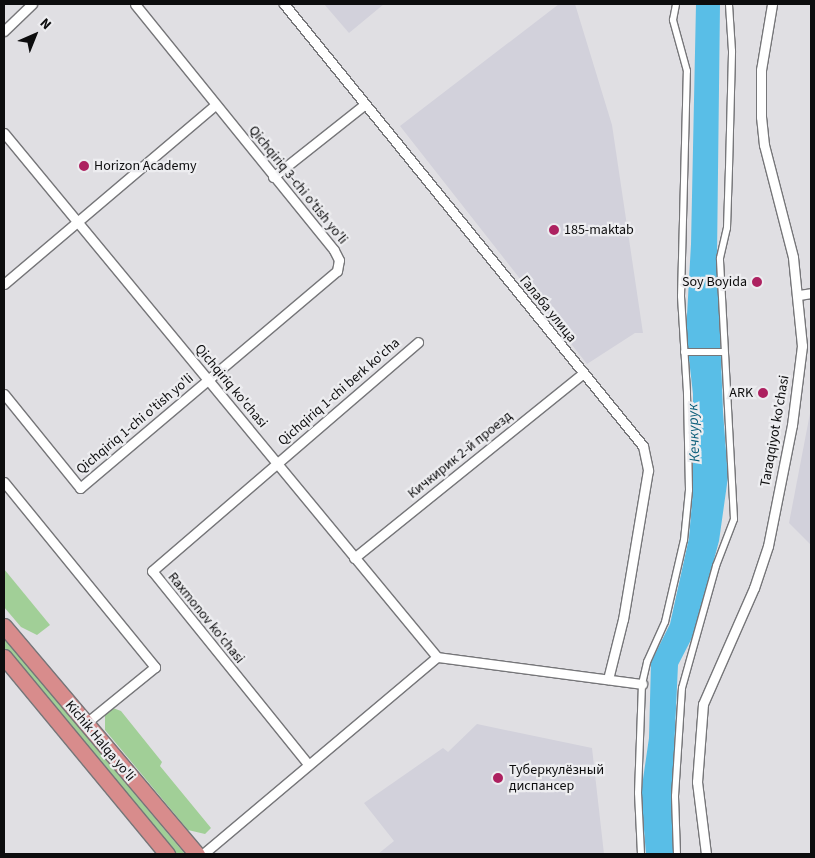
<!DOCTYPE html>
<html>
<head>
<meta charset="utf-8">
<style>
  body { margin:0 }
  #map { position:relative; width:815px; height:858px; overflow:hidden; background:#e0dfe3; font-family:"Source Sans 3",sans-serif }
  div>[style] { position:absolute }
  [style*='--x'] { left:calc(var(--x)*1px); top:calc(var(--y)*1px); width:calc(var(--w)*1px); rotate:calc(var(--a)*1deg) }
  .built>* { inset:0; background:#d2d1db }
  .green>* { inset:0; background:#a1cf97 }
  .water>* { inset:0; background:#59bee7 }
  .roads { filter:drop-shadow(1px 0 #767679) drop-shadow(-1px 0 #767679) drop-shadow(0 1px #767679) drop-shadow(0 -1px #767679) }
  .pedestrian>* { height:6px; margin:-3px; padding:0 3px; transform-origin:3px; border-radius:3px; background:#fff }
  .minor>* { height:9px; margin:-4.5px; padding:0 4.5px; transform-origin:4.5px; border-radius:4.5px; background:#fff }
  .trunk>* { height:15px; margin:-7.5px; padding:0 7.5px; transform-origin:7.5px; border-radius:7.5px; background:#d88c8c }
  .dots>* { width:14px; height:14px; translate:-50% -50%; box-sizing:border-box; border:2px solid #ededf0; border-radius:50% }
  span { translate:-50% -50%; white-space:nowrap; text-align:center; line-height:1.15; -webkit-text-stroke:4.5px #ededf0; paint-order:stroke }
  .poi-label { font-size:14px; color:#0d0d0e }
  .left { translate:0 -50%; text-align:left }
  .right { translate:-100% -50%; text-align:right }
  .street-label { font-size:14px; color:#0d0d0e }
  .water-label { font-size:15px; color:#0a5d79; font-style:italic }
  .frame { position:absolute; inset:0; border:5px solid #0d0d0e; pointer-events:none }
  .north { position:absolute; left:10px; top:10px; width:50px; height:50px; -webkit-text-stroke:4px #ededf0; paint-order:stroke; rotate:44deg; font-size:14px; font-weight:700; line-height:20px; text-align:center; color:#0d0d0e }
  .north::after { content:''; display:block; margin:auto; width:18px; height:22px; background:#0d0d0e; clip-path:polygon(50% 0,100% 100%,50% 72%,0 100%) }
</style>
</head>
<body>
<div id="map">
  <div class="built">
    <i style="clip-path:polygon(324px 4px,384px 4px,349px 33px)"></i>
    <i style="clip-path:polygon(559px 4px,575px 4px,612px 125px,643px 333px,635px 333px,587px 364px,400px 126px)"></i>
    <i style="clip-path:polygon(811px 408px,811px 545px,789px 523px)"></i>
    <i style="clip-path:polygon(477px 724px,592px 748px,604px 854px,378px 854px,394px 841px,364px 803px,443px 748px,448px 752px)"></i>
  </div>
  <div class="green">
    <i style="clip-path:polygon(4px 569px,50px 625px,37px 635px,21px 627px,4px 607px)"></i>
    <i style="clip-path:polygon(4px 638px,185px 854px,176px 854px,4px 649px)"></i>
    <i style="clip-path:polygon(113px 708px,121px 711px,162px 762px,160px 766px,211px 828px,205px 834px,188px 830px,105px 730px,105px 715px)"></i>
  </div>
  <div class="water">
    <i style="clip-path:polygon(696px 4px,720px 4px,717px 256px,723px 412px,728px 477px,719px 541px,694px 634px,678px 665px,672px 794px,674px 854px,646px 854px,641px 793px,649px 738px,651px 662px,670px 624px,689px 538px,693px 490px,693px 394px,686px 333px,691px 244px)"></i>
  </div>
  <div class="roads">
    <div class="pedestrian">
      <i style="--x:684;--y:352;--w:40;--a:0"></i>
      <i style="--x:641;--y:854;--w:61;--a:-92.8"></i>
      <i style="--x:638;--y:793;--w:109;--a:-87.9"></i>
      <i style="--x:642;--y:684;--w:23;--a:-77"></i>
      <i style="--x:647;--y:662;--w:44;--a:-65.8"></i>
      <i style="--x:665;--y:622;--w:84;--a:-77"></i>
      <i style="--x:684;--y:540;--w:50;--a:-84.3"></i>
      <i style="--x:689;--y:490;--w:98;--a:-91.2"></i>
      <i style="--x:687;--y:392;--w:96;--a:-93.6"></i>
      <i style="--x:681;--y:296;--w:225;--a:-88.5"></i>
      <i style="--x:687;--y:71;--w:53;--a:-105.4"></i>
      <i style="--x:673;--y:20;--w:16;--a:-79"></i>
      <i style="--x:677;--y:854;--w:58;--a:-92"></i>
      <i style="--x:675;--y:796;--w:108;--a:-86.3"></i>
      <i style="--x:682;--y:688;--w:127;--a:-74.4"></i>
      <i style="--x:716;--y:566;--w:50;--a:-69"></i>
      <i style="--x:734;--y:519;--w:261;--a:-93.1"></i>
      <i style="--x:720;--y:258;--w:31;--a:-77"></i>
      <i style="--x:727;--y:228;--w:60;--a:-88.1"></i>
      <i style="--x:729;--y:168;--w:117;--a:-88.5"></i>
      <i style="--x:732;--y:51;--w:47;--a:-93.7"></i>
    </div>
    <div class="minor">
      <i style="--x:284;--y:4;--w:569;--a:50.92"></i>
      <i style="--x:643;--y:446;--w:25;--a:78"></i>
      <i style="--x:648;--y:470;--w:151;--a:99.5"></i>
      <i style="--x:623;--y:619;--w:62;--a:104"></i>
      <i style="--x:4;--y:31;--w:39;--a:-44"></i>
      <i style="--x:4;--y:133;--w:680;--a:50.43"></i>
      <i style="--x:273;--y:177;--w:116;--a:-38.4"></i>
      <i style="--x:4;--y:284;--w:277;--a:-40.3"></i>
      <i style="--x:799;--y:295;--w:12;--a:-9"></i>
      <i style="--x:4;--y:394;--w:121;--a:51"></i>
      <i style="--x:80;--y:488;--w:336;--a:-40.2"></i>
      <i style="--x:337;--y:271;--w:11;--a:-80"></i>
      <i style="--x:339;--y:260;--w:11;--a:-117"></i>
      <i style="--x:334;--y:250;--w:316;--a:-129"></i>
      <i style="--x:4;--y:482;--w:239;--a:50.8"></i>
      <i style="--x:155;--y:667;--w:89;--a:140.9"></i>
      <i style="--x:354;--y:558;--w:294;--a:-38.9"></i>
      <i style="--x:308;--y:764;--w:248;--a:-128.9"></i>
      <i style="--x:152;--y:571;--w:351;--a:-40.7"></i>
      <i style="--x:203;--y:854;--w:306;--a:-40.1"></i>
      <i style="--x:437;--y:657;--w:207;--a:7.5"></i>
      <i style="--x:706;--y:854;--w:73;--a:-97.1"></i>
      <i style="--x:697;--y:782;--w:78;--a:-85.6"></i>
      <i style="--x:703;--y:704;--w:127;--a:-66.3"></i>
      <i style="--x:754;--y:588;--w:44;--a:-71.6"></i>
      <i style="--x:768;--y:546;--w:123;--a:-78.8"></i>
      <i style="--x:792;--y:425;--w:80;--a:-82.8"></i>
      <i style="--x:802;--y:346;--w:89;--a:-95.8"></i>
      <i style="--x:793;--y:257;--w:116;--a:-104.5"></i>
      <i style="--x:764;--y:145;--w:28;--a:-96"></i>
      <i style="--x:761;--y:117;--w:47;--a:-90"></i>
      <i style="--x:761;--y:70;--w:67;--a:-80.5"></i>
    </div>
    <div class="trunk">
      <i style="--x:4;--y:626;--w:299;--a:49.8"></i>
      <i style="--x:4;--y:657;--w:256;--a:50.4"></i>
    </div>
  </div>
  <div class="dots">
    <i style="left:84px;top:166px;background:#ad2160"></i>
    <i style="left:554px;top:230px;background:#ad2160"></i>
    <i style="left:757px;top:282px;background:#ad2160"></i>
    <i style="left:763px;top:393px;background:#ad2160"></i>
    <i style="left:498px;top:778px;background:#ad2160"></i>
  </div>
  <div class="poi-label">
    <span class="left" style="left:94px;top:166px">Horizon Academy</span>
    <span class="left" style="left:564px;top:230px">185-maktab</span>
    <span class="right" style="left:747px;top:282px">Soy Boyida</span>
    <span class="right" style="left:753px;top:393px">ARK</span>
    <span class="left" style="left:509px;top:778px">Туберкулёзный<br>диспансер</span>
  </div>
  <div class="street-label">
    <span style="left:298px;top:185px;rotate:51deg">Qichqiriq 3-chi o'tish yo'li</span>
    <span style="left:548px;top:309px;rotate:51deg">Галаба улица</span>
    <span style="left:231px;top:386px;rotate:50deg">Qichqiriq ko'chasi</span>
    <span style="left:339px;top:392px;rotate:-41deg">Qichqiriq 1-chi berk ko'cha</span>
    <span style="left:135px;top:424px;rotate:-40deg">Qichqiriq 1-chi o'tish yo'li</span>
    <span style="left:775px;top:431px;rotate:-80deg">Taraqqiyot ko'chasi</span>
    <span style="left:460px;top:455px;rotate:-39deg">Кичкирик 2-й проезд</span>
    <span style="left:206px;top:618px;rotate:51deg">Raxmonov ko'chasi</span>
    <span style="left:100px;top:741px;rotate:50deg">Kichik Halqa yo'li</span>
  </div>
  <div class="water-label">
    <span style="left:694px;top:433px;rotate:-92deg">Кечкурук</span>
  </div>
  <div class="frame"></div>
  <div class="north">N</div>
</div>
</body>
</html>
